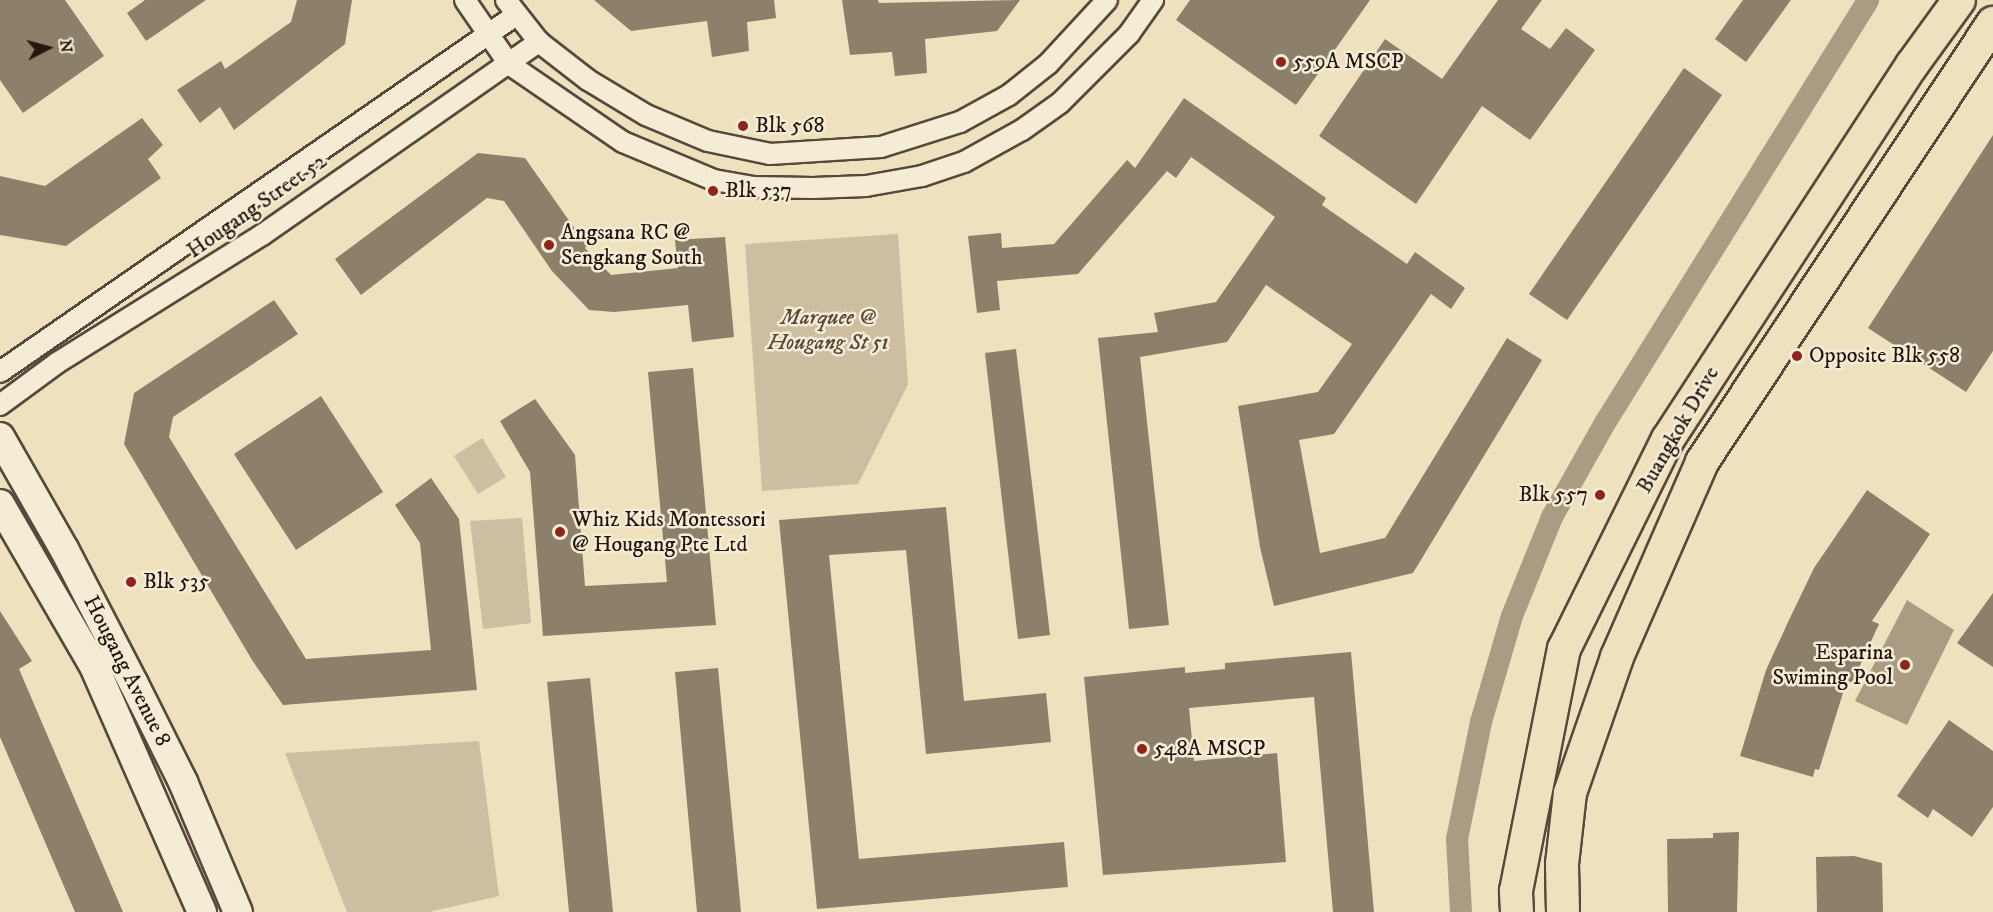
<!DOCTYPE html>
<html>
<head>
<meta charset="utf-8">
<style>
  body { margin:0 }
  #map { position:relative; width:1993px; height:912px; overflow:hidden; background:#eee1be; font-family:"IM FELL DW Pica",serif }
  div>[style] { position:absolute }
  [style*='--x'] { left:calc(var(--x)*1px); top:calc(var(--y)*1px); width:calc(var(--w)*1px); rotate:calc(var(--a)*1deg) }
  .green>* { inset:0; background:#ccbea0 }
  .water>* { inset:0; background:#a99c82 }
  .canal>* { height:22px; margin:-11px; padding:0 11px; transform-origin:11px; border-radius:11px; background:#a99c82 }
  .building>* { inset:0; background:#8d806a }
  .roads { filter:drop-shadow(2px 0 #56493b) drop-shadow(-2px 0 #56493b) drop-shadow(0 2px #56493b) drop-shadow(0 -2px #56493b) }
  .street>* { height:20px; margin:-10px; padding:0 10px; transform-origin:10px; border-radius:10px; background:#f4ecd5 }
  .secondary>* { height:28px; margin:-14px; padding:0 14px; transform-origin:14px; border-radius:14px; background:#f4ecd5 }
  .primary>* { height:32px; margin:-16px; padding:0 16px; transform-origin:16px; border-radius:16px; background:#eee1be }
  .dots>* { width:16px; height:16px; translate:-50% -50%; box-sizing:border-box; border:3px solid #f4ecd5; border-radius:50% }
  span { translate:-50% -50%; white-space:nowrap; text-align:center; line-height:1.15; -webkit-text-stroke:5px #f4ecd5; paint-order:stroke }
  .poi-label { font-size:22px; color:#24160f }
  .left { translate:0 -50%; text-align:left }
  .right { translate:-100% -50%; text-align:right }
  .street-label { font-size:22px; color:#24160f }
  .park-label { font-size:22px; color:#56483a; font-style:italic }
  .north { position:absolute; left:18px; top:18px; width:60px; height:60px; -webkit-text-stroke:4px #f4ecd5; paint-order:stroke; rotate:84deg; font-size:16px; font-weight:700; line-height:24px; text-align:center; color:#24160f }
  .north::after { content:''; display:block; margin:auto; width:21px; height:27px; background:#24160f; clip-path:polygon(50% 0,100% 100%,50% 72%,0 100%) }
</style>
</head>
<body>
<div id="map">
  <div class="green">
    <i style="clip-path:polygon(898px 234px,908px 384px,858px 484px,762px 491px,745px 244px)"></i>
    <i style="clip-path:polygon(482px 438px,506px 477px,478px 494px,454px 456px)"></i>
    <i style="clip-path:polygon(522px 518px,531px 623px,483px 629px,470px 521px)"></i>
    <i style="clip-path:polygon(479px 741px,499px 896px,429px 912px,347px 912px,285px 753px)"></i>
  </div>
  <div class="water">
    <i style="clip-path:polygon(1907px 600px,1954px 630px,1907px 725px,1855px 701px)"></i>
  </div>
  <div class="canal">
    <i style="--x:1461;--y:912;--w:73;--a:-93.1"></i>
    <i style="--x:1457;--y:839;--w:119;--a:-78.4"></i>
    <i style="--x:1481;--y:722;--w:110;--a:-73.7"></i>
    <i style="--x:1512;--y:616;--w:107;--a:-68"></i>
    <i style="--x:1552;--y:517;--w:108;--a:-60.6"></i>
    <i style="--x:1605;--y:423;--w:498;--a:-58.1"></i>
  </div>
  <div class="building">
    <i style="clip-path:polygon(0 0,65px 0,104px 56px,23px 113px,0 80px)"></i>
    <i style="clip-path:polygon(145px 0,206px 0,146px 41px,127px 13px)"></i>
    <i style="clip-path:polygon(297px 0,352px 0,345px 44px,234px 130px,220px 107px,200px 123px,177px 90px,221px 61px,225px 69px,291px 22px)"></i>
    <i style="clip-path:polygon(594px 0,774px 0,776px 18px,747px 22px,749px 51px,712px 57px,707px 21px,631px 31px)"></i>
    <i style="clip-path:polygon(842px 0,878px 0,879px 3px,1020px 0,997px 31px,925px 39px,927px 73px,895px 76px,892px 52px,850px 55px)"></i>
    <i style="clip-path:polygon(1190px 0,1370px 0,1296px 105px,1176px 20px)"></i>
    <i style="clip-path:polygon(1498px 0,1542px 0,1521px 29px,1550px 49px,1566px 28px,1595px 50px,1530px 140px,1482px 106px,1416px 204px,1319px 136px,1385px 39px,1442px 79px)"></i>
    <i style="clip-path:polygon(1743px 0,1791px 0,1746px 62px,1715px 39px)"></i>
    <i style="clip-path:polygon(1684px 68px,1722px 95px,1567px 320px,1529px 294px)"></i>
    <i style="clip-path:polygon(1184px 98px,1326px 198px,1322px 205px,1407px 264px,1415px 252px,1465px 288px,1451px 309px,1431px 294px,1334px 434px,1299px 440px,1320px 553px,1385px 538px,1507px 338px,1542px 360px,1413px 573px,1274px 606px,1260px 547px,1238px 406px,1318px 392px,1352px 344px,1266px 285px,1227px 342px,1140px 357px,1169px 625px,1129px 629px,1098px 338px,1158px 332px,1154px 313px,1216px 302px,1275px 217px,1191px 157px,1176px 178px,1167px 171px,1078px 274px,997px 281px,1000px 310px,977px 313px,968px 236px,1001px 233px,1002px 248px,1054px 244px,1127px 160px,1135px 168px)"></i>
    <i style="clip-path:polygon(142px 118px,163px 145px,148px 159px,161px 178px,66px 246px,0 235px,0 176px,45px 186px)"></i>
    <i style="clip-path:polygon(1993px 135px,1993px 351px,1966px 392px,1868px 328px)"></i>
    <i style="clip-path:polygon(478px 153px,525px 158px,587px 246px,585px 248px,611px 275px,678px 268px,675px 240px,725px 237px,734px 337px,692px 342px,688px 305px,614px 312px,589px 310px,552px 271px,504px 201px,487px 198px,361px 295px,335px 259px)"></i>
    <i style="clip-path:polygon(274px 300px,298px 334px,173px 417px,169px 437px,306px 659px,431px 650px,420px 543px,395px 505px,431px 478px,459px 519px,477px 690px,283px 705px,252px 660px,124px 444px,134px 393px)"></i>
    <i style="clip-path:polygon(1016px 349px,1050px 635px,1018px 639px,985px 353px)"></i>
    <i style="clip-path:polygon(693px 368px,716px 625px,543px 636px,530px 472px,500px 421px,535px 399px,575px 455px,585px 586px,667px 582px,648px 372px)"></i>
    <i style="clip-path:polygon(321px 396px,383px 492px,296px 550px,234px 454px)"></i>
    <i style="clip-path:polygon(1867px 490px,1930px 534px,1872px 621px,1879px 624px,1852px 683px,1847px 680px,1819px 770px,1815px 769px,1813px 777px,1740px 756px,1766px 670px,1789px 620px,1814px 568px)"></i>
    <i style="clip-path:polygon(946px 507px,964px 701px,1046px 693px,1051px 742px,926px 754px,906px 550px,829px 555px,859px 859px,1064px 842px,1068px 887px,817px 909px,779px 520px)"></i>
    <i style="clip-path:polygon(1993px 593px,1993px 667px,1957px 643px)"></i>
    <i style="clip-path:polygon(0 611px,32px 661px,19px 669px,123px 912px,75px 912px,0 737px)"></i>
    <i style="clip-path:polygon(1351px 652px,1374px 912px,1333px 912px,1314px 697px,1189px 708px,1194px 761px,1277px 753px,1286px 862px,1103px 875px,1084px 677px,1185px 667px,1185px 673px,1225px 669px,1225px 663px)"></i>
    <i style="clip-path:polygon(718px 668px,741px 912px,697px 912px,675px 672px)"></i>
    <i style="clip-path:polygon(590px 678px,613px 912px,569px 912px,547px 682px)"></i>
    <i style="clip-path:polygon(1949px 720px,1993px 751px,1993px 807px,1972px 837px,1933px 809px,1928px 818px,1897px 796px)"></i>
    <i style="clip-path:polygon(1739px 832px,1737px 912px,1668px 912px,1667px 839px,1713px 838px,1713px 833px)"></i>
    <i style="clip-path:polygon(1854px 856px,1882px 863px,1883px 912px,1817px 912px,1816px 857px)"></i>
  </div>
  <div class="roads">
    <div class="street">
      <i style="--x:465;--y:0;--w:78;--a:55.5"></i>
      <i style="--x:509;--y:64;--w:138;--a:34.4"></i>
      <i style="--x:623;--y:142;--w:99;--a:22.7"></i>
      <i style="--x:714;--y:180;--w:39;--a:10"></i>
      <i style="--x:752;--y:187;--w:61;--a:0.9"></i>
      <i style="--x:813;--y:188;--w:53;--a:-2.2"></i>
      <i style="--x:866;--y:186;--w:57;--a:-10.1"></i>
      <i style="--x:922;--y:176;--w:44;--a:-18.4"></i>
      <i style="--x:964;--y:162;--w:66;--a:-28.9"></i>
      <i style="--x:1022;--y:130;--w:47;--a:-35.4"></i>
      <i style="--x:1060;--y:103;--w:98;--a:-45"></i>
      <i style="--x:1129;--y:34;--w:42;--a:-54.8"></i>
      <i style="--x:506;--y:0;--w:53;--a:51.8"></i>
      <i style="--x:539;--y:42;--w:62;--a:37.8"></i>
      <i style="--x:588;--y:80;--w:68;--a:31.1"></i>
      <i style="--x:646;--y:115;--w:67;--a:22.8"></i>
      <i style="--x:708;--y:141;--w:63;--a:11.8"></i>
      <i style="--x:770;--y:154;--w:111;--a:-3.6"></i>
      <i style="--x:881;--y:147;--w:83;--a:-17.6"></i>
      <i style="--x:960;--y:122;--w:56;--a:-28.9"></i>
      <i style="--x:1009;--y:95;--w:50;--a:-38.5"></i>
      <i style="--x:1048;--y:64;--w:87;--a:-47.3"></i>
      <i style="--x:0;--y:372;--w:627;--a:-34.68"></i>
      <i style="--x:0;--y:405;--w:71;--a:-36.4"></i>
      <i style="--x:57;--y:363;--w:242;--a:-32"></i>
      <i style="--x:262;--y:235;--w:338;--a:-34.9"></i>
    </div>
    <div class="secondary">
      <i style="--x:0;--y:437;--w:129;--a:60.3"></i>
      <i style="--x:64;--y:549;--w:152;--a:62.6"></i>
      <i style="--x:134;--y:684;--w:110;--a:63.4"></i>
      <i style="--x:183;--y:782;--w:141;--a:67.1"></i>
      <i style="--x:0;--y:504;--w:187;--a:59.9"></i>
      <i style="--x:94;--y:666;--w:269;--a:66.3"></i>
    </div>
    <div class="primary">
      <i style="--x:1517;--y:912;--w:21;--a:-93"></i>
      <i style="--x:1516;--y:891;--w:247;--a:-78.8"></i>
      <i style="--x:1564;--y:649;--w:234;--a:-63.7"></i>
      <i style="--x:1668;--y:439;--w:447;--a:-56.9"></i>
      <i style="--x:1912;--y:65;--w:80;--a:-54.1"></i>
      <i style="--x:1563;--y:912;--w:48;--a:-91.2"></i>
      <i style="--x:1562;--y:864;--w:71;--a:-83.6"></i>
      <i style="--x:1570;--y:793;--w:144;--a:-70.9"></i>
      <i style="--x:1617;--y:657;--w:213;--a:-66.4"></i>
      <i style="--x:1702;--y:462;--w:527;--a:-56.46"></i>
    </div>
  </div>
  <div class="dots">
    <i style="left:1281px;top:62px;background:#8f2418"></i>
    <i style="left:743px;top:126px;background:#8f2418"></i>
    <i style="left:713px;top:191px;background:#8f2418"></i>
    <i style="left:549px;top:245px;background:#8f2418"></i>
    <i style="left:1797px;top:356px;background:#8f2418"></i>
    <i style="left:1600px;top:495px;background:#8f2418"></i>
    <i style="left:560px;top:532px;background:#8f2418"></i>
    <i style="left:131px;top:582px;background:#8f2418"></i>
    <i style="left:1905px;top:665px;background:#8f2418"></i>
    <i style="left:1142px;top:749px;background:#8f2418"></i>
  </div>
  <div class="poi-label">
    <span class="left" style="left:1293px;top:62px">559A MSCP</span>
    <span class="left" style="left:755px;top:126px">Blk 568</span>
    <span class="left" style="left:725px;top:191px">Blk 537</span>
    <span class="left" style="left:561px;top:245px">Angsana RC @<br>Sengkang South</span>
    <span class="left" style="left:1809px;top:356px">Opposite Blk 558</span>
    <span class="right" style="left:1588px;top:495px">Blk 557</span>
    <span class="left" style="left:572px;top:532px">Whiz Kids Montessori<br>@ Hougang Pte Ltd</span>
    <span class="left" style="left:143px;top:582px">Blk 535</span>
    <span class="right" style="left:1893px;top:665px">Esparina<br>Swiming Pool</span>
    <span class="left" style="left:1154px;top:749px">548A MSCP</span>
  </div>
  <div class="street-label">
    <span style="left:257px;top:206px;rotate:-35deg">Hougang Street 52</span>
    <span style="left:1678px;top:430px;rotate:-60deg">Buangkok Drive</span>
    <span style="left:127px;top:671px;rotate:63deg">Hougang Avenue 8</span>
  </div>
  <div class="park-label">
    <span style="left:828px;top:330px">Marquee @<br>Hougang St 51</span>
  </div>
  <div class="north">N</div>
</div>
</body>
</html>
